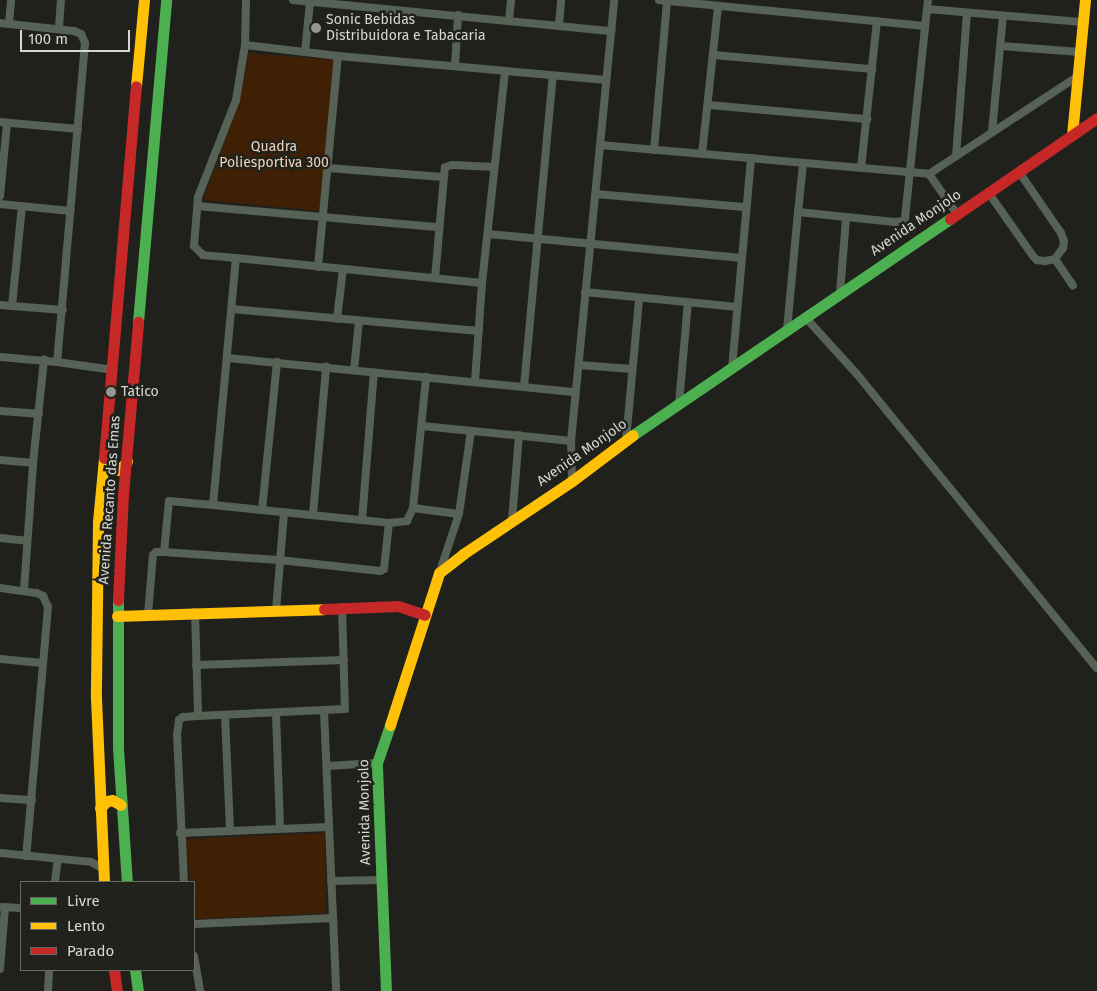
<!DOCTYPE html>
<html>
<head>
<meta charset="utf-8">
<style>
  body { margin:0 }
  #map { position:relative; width:1097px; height:991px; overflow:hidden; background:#20211d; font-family:"Fira Sans",sans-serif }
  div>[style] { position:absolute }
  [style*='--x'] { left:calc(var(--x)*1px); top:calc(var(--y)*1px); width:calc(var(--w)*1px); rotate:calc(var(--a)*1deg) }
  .green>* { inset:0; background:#402005 }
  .street>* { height:8px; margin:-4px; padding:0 4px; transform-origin:4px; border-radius:4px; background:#566256 }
  .fast>* { height:11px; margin:-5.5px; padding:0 5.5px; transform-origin:5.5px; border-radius:5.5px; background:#4caf50 }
  .slow>* { height:11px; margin:-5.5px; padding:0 5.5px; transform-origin:5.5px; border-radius:5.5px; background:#ffc107 }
  .jam>* { height:11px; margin:-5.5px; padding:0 5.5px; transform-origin:5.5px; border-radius:5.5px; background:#c62828 }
  .dots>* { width:14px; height:14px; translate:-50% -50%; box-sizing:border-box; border:2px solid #21221c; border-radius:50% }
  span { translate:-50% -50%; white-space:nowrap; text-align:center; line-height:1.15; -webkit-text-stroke:5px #21221c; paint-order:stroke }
  .poi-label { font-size:14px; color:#d6d7d3 }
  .left { translate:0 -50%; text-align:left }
  .park-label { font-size:14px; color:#f3d1ba }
  .street-label { font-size:14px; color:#d6d7d3 }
  .legend { position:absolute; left:20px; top:881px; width:175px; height:90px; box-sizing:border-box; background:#21221c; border:1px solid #696a65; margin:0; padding:6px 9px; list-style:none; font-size:15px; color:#d6d7d3 }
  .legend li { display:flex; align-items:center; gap:10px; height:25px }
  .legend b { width:25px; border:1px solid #696a65 }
  .scale { position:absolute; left:20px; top:30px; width:110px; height:22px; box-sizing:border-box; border:2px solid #d6d7d3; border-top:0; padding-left:6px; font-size:15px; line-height:18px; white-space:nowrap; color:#d6d7d3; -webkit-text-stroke:4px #21221c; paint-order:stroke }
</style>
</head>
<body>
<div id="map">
  <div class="green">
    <i style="clip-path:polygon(249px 53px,335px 60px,319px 211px,203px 200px,240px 100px)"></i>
    <i style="clip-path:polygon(325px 833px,326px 913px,196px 919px,194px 882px,191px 882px,184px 839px)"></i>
  </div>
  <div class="street">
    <i style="--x:293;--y:0;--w:320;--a:5.6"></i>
    <i style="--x:659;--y:0;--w:267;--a:5.6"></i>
    <i style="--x:927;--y:9;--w:157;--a:4.8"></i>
    <i style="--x:509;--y:20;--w:20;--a:-84"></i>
    <i style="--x:0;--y:23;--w:74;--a:6.2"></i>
    <i style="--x:74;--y:31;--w:8;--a:23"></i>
    <i style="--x:81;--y:34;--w:10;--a:66"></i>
    <i style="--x:85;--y:43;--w:320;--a:95"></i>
    <i style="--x:9;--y:24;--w:24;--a:-85"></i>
    <i style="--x:559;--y:25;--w:25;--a:-85"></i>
    <i style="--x:59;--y:28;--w:28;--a:-86"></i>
    <i style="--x:245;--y:45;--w:94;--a:6.7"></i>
    <i style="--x:338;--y:56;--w:269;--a:5.1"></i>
    <i style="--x:1001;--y:46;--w:79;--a:4.3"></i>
    <i style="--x:305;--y:52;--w:50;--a:-84.3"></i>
    <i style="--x:714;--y:55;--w:159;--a:5.1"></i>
    <i style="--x:455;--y:66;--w:51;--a:-86.6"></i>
    <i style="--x:709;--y:105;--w:159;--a:5.1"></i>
    <i style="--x:0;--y:122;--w:78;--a:5.1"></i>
    <i style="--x:992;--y:132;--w:117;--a:-84.6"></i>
    <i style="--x:600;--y:145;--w:330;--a:5"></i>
    <i style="--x:929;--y:174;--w:178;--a:-33.3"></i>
    <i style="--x:654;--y:150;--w:150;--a:-85"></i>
    <i style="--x:702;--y:154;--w:149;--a:-83.8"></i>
    <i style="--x:956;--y:156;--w:143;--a:-85.6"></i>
    <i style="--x:803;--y:164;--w:48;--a:95.9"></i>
    <i style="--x:798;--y:212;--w:97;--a:5.9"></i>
    <i style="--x:894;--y:222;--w:9;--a:-6"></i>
    <i style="--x:903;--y:221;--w:4;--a:-56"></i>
    <i style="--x:905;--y:218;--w:219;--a:-84"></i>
    <i style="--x:328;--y:168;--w:115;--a:4.5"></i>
    <i style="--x:861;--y:168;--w:148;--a:-83.8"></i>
    <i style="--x:929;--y:174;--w:49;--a:55"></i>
    <i style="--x:988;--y:192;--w:78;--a:54.9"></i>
    <i style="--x:1033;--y:256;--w:6;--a:45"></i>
    <i style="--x:1037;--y:260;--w:8;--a:7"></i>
    <i style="--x:1045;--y:261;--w:10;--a:-11"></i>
    <i style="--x:1055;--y:259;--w:14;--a:-54"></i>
    <i style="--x:1063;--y:248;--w:7;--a:-82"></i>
    <i style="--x:1064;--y:241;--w:9;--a:-111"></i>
    <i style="--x:1061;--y:233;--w:74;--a:-124.5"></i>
    <i style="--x:596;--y:194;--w:151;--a:5"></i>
    <i style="--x:0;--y:196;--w:73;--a:-84.5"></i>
    <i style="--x:0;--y:204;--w:71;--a:5.6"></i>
    <i style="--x:197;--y:206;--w:243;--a:5"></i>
    <i style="--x:488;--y:234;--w:255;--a:5.4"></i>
    <i style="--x:236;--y:258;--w:247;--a:5.8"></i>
    <i style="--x:1055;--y:259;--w:32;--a:56"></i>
    <i style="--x:318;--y:267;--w:212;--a:-84.6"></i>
    <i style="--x:435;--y:278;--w:111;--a:-84.9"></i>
    <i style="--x:445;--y:167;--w:7;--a:-16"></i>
    <i style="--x:452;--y:165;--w:42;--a:2.7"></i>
    <i style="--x:585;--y:292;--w:153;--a:5.6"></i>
    <i style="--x:840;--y:293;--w:75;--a:-85.4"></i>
    <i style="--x:0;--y:305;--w:63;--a:4.5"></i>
    <i style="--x:12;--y:306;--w:100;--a:-84.3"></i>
    <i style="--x:232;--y:309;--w:248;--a:5.1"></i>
    <i style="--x:805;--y:317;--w:76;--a:47.7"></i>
    <i style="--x:856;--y:373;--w:381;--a:50.8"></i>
    <i style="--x:337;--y:319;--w:50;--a:-83.2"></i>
    <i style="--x:787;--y:330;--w:119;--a:-84.7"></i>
    <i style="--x:0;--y:357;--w:57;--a:5"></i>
    <i style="--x:57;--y:362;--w:57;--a:8.1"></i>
    <i style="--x:227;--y:358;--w:350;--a:5.6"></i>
    <i style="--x:579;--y:365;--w:53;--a:4.3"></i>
    <i style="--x:732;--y:368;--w:211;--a:-84.8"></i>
    <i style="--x:354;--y:370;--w:49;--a:-84.2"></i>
    <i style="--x:475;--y:381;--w:98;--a:-85.9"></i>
    <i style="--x:482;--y:283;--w:213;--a:-83.8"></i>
    <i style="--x:524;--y:386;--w:311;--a:-84.7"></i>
    <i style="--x:679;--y:404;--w:102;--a:-85"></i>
    <i style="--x:0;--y:411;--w:39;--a:4"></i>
    <i style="--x:422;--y:426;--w:150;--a:5.7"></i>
    <i style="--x:626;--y:440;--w:142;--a:-84.7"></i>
    <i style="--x:0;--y:460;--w:33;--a:5"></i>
    <i style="--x:572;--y:481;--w:40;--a:-91.4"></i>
    <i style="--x:571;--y:441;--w:443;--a:-84.4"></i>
    <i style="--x:213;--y:505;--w:177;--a:5.8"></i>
    <i style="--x:389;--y:523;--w:18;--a:-6"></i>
    <i style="--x:407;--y:521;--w:14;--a:-65"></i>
    <i style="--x:413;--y:508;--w:132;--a:-84.3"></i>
    <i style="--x:413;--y:508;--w:46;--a:7.4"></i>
    <i style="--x:262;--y:510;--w:149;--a:-84.2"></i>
    <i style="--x:313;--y:514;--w:148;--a:-84.9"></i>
    <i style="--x:362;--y:520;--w:148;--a:-85.4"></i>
    <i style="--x:512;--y:520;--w:85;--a:-85.3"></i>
    <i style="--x:0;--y:538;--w:27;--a:6"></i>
    <i style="--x:164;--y:552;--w:115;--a:4"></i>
    <i style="--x:279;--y:560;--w:102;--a:6.2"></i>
    <i style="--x:380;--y:571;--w:4;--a:-27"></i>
    <i style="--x:384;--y:569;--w:46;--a:-83.8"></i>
    <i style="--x:440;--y:571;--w:60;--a:-71.6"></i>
    <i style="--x:459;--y:514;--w:84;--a:-81.8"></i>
    <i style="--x:0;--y:588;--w:37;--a:8"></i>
    <i style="--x:37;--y:593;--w:7;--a:27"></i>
    <i style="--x:43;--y:596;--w:12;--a:66"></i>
    <i style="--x:48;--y:607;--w:250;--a:95"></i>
    <i style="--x:24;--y:590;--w:127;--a:-85.9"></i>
    <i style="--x:33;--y:463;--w:104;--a:-83.9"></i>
    <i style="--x:276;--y:610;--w:98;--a:-85.3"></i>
    <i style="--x:195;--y:612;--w:104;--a:88.3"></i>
    <i style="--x:148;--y:614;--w:59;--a:-85.2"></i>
    <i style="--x:153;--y:555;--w:4;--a:-45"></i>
    <i style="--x:156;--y:552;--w:8;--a:0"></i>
    <i style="--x:164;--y:552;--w:51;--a:-84.4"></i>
    <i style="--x:169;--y:501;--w:44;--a:5.2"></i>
    <i style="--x:213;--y:505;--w:248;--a:-84.7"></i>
    <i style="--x:236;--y:258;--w:33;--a:-175"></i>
    <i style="--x:203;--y:255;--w:13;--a:-135"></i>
    <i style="--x:194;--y:246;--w:49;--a:-85.3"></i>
    <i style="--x:198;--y:197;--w:104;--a:-68.6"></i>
    <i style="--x:236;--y:100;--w:56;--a:-80.7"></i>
    <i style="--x:245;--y:45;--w:45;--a:-88.7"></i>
    <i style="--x:0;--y:659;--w:43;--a:5.3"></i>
    <i style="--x:196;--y:665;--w:148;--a:-1.9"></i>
    <i style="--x:324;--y:711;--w:280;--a:87.5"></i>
    <i style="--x:276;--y:713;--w:115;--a:88"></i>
    <i style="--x:225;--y:715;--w:115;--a:87.5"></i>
    <i style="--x:327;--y:766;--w:50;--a:-3.4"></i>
    <i style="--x:0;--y:798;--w:32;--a:4"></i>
    <i style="--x:180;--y:833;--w:149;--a:-2.3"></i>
    <i style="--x:0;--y:853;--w:91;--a:5.6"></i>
    <i style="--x:91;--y:862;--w:13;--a:29"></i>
    <i style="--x:331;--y:881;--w:50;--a:-1.1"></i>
    <i style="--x:55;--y:882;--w:23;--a:-83"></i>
    <i style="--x:184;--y:882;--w:147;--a:-92.7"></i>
    <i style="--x:177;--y:735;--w:15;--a:-82"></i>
    <i style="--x:179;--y:720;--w:5;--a:-37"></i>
    <i style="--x:183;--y:717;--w:15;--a:-4"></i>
    <i style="--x:198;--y:716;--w:147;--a:-2.7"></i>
    <i style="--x:345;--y:709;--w:102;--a:-91.7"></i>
    <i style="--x:1;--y:907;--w:20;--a:3"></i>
    <i style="--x:194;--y:924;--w:138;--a:-2.5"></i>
    <i style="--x:194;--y:956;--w:36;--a:80"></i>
    <i style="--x:0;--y:969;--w:62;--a:-85.4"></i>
    <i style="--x:48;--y:991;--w:21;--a:-87"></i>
  </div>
  <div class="fast">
    <i style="--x:138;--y:322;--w:323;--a:-85"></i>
    <i style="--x:633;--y:435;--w:384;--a:-34.3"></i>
    <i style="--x:118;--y:600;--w:148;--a:90"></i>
    <i style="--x:118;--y:748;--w:134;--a:86.2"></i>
    <i style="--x:135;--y:970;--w:21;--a:82"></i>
    <i style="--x:386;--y:991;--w:228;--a:-92.3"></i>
    <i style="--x:377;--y:763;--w:40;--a:-71.1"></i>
  </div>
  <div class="slow">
    <i style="--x:136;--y:86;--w:86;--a:-84.7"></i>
    <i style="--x:1072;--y:135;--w:136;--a:-84.5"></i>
    <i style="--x:104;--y:458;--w:64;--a:95.4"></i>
    <i style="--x:98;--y:522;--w:176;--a:90.7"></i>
    <i style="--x:96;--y:698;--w:184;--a:87.5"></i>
    <i style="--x:105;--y:460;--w:8;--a:67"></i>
    <i style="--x:108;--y:467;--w:11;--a:15"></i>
    <i style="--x:119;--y:470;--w:12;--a:-48"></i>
    <i style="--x:117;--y:616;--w:207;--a:-1.9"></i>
    <i style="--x:390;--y:725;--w:160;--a:-72.1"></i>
    <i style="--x:439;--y:573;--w:31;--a:-38"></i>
    <i style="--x:463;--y:554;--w:131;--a:-33.8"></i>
    <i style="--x:572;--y:481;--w:76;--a:-37"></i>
    <i style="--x:100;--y:808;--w:10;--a:-45"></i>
    <i style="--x:107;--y:801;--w:5;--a:-11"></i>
    <i style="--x:112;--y:800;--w:10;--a:29"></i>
  </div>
  <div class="jam">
    <i style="--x:950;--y:219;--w:178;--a:-34.5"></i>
    <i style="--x:104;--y:458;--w:373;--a:-85.1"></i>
    <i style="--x:118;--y:600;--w:105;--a:-87.3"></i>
    <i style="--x:123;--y:495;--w:174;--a:-85"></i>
    <i style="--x:324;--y:609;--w:74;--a:-2.3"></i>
    <i style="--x:398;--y:606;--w:28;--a:18"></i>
    <i style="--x:114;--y:970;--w:21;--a:82"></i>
  </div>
  <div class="dots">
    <i style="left:316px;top:28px;background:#969793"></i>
    <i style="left:111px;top:392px;background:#969793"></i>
  </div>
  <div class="poi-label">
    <span class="left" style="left:326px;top:28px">Sonic Bebidas<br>Distribuidora e Tabacaria</span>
    <span class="left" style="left:121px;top:392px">Tatico</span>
  </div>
  <div class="park-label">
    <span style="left:274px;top:155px">Quadra<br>Poliesportiva 300</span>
  </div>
  <div class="street-label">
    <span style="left:916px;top:223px;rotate:-34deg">Avenida Monjolo</span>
    <span style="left:582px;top:453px;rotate:-35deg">Avenida Monjolo</span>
    <span style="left:110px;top:500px;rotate:-86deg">Avenida Recanto das Emas</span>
    <span style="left:365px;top:812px;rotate:-91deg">Avenida Monjolo</span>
  </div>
  <ul class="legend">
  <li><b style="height:6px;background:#4caf50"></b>Livre</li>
  <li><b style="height:6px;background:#ffc107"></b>Lento</li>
  <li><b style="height:6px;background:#c62828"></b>Parado</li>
  </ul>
  <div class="scale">100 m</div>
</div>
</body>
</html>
